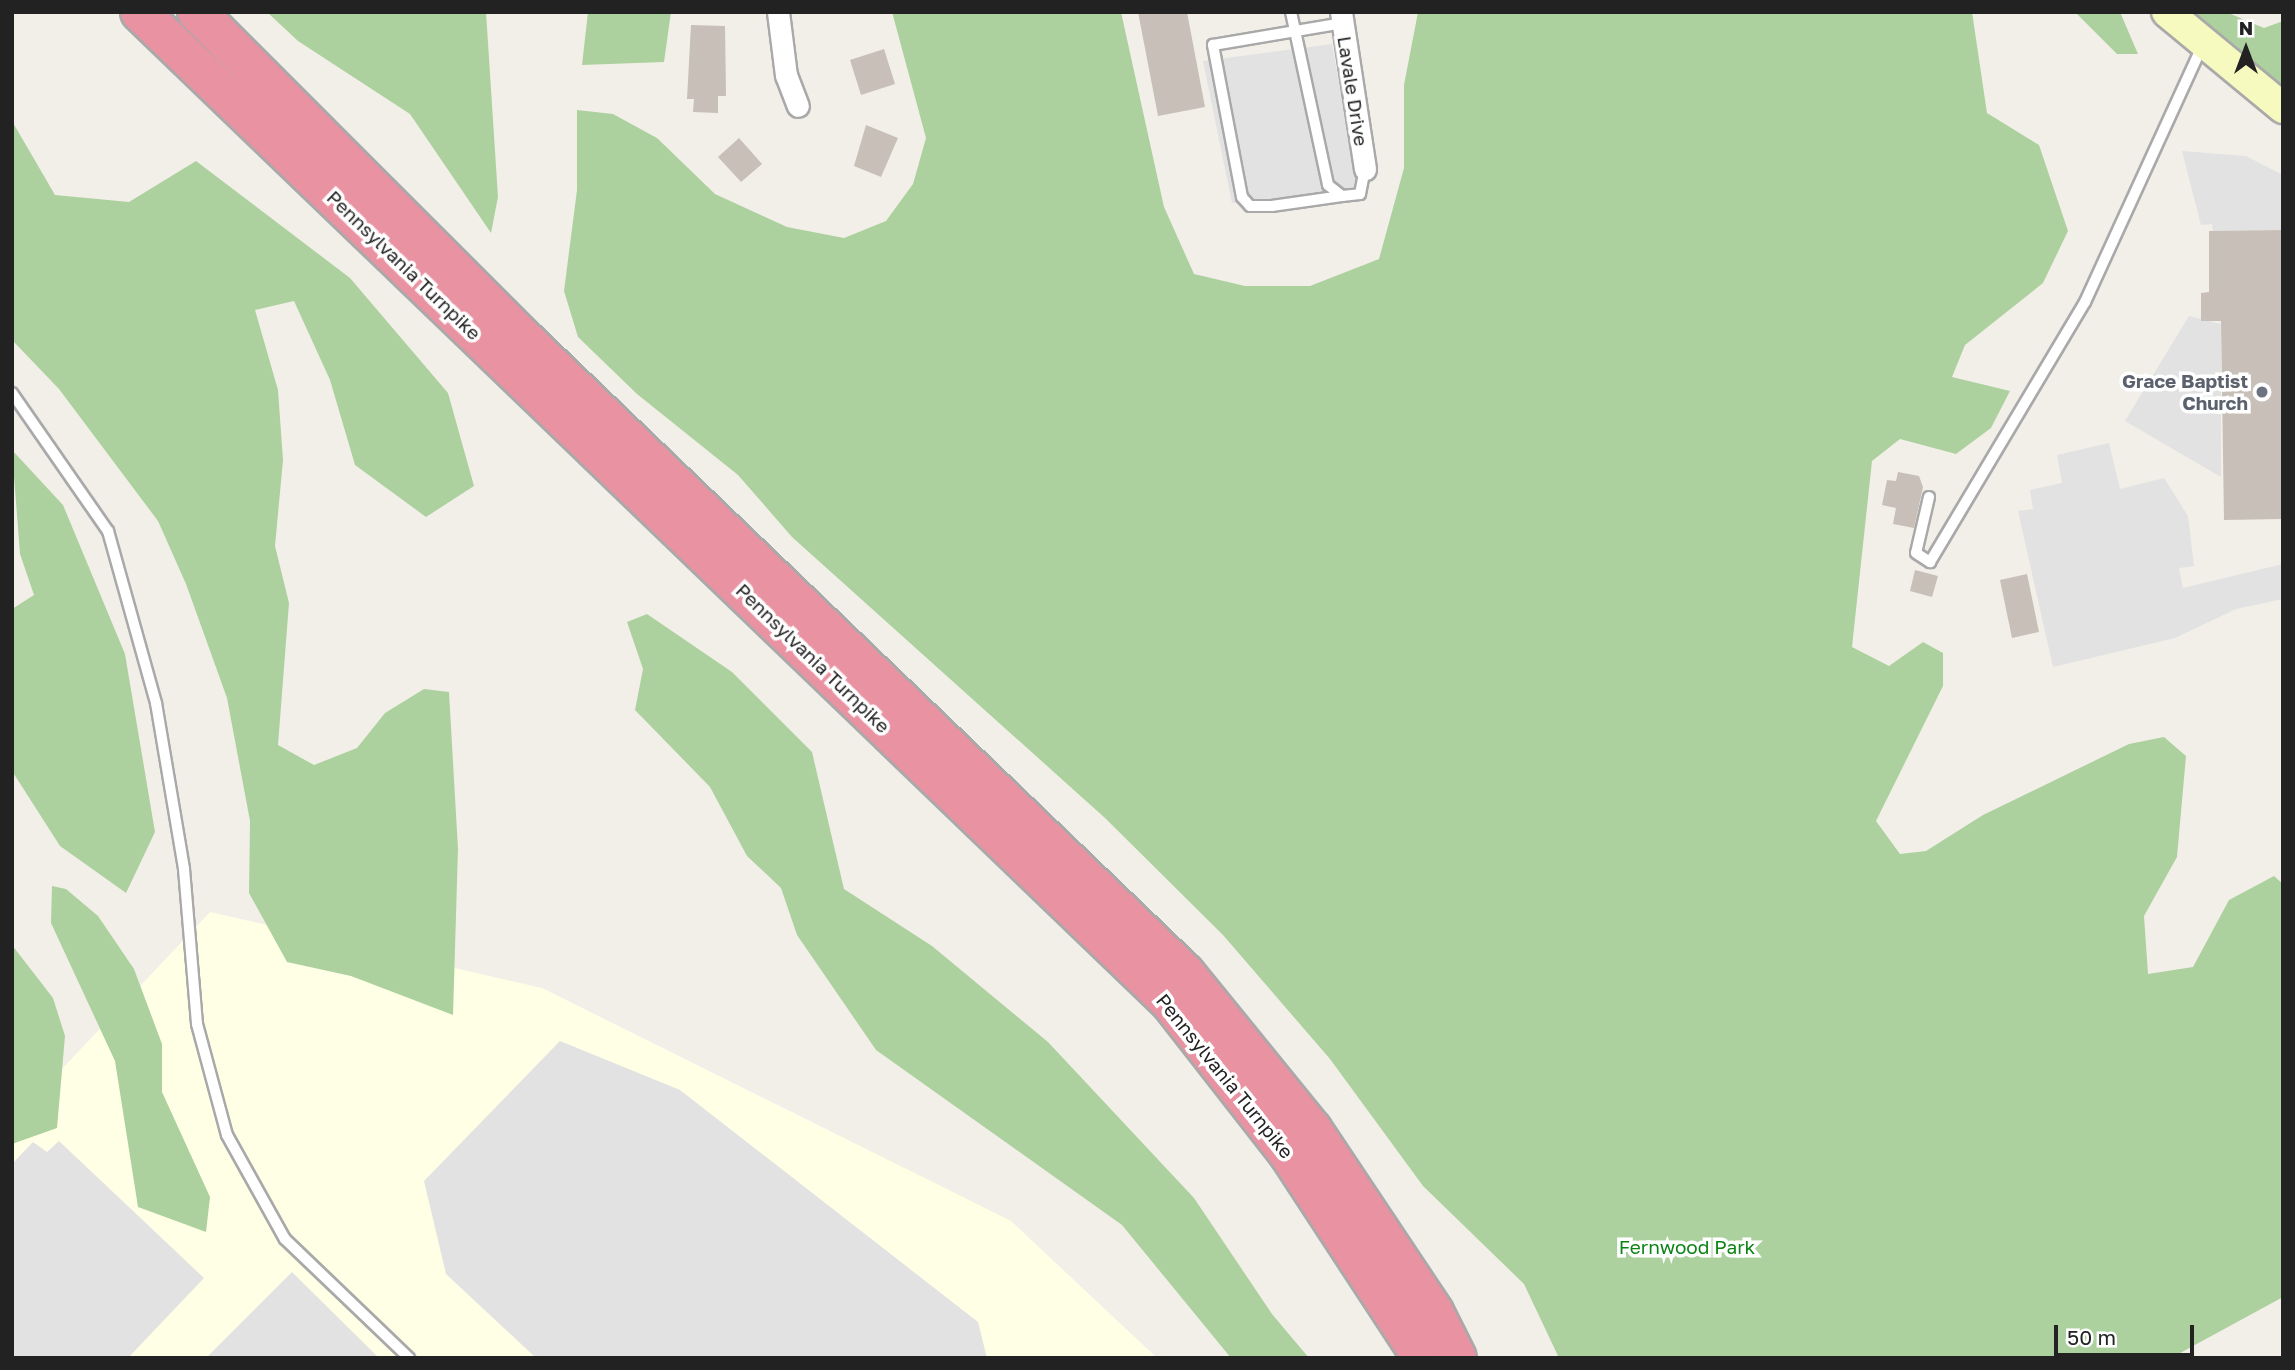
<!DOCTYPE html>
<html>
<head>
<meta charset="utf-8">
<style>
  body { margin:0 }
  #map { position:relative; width:2295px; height:1370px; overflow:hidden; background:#f2efe9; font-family:"Golos Text",sans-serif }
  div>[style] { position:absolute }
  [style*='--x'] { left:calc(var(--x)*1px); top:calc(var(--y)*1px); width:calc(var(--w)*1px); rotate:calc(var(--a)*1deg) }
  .education>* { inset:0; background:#ffffe5 }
  .forest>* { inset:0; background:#add19e }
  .parking>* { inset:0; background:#e2e2e2 }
  .building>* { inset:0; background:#c7bfb8 }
  .roads { filter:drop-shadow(2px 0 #a9a9a9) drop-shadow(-2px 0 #a9a9a9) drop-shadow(0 2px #a9a9a9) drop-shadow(0 -2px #a9a9a9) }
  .lane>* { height:10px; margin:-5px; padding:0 5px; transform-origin:5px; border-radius:5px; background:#fff }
  .street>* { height:21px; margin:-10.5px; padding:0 10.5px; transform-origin:10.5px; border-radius:10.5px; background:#fff }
  .secondary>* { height:30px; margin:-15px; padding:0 15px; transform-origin:15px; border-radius:15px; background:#f7fabf }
  .highway>* { height:38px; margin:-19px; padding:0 19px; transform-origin:19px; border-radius:19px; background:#e892a2 }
  .dots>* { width:19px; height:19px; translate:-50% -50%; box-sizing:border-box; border:4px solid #fff; border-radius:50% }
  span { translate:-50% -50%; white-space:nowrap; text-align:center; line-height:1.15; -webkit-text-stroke:7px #fff; paint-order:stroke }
  .street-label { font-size:19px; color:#222 }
  .worship-label { font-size:19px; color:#5b616d; font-weight:700 }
  .right { translate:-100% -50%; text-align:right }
  .park-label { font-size:19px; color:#0c8416 }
  .frame { position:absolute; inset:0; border:14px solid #222; pointer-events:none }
  .north { position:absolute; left:2211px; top:14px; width:70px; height:70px; -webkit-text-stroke:5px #fff; paint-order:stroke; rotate:0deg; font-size:19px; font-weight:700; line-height:28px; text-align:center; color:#222 }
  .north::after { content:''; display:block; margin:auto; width:24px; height:32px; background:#222; clip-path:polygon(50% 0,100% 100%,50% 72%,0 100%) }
  .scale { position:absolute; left:2054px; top:1325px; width:140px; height:32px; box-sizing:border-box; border:4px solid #222; border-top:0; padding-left:9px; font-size:21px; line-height:24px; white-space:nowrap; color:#222; -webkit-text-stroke:5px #fff; paint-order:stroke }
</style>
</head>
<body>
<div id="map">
  <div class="education">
    <i style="clip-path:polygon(210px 912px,542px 988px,1011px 1221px,1157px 1358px,12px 1358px,12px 1122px)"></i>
  </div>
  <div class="forest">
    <i style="clip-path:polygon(267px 12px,486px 12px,498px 197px,491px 233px,410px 114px,298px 41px)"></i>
    <i style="clip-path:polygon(588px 12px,671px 12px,664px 62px,582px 65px)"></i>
    <i style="clip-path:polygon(892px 12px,1121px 12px,1164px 207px,1194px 274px,1245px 286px,1310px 286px,1379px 259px,1404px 168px,1404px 85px,1418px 12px,1972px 12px,1987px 113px,2039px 145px,2068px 231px,2043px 283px,1965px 345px,1952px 377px,2010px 391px,1991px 428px,1956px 454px,1900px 439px,1872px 461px,1852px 647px,1889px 666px,1923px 642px,1943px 653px,1943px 686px,1876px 821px,1900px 854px,1926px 851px,1983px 815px,2129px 744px,2164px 737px,2186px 756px,2177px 857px,2144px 916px,2148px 974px,2193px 967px,2229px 900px,2274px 876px,2283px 884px,2283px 1297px,2171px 1358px,1559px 1358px,1524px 1284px,1423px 1186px,1330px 1059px,1223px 935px,1105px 818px,792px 537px,738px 475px,637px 394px,578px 337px,564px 291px,577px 190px,577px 110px,613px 114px,657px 138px,715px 194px,787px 227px,844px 238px,886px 221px,913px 184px,926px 138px)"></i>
    <i style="clip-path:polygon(2075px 12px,2120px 12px,2138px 54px,2117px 54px)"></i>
    <i style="clip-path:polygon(2188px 12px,2226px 12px,2264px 28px,2283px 21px,2283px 92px)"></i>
    <i style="clip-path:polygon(12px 121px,55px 195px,129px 202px,196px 161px,350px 278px,448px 393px,474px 486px,426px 517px,355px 465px,330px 380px,294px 301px,255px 310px,278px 390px,283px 460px,275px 546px,289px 603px,278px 745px,314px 765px,357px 748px,385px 713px,424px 689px,449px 692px,458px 849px,453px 1015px,351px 976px,287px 962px,249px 893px,250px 821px,227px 698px,186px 584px,158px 521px,59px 389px,12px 340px)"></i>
    <i style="clip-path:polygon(12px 450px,63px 505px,125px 654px,155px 832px,126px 893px,60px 846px,12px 771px,12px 609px,34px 595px,20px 554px)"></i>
    <i style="clip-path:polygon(647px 614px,732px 672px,812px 752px,844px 889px,932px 946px,1048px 1042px,1194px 1198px,1272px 1314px,1309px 1358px,1231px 1358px,1122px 1225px,876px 1050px,797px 935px,781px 888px,747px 856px,710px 787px,635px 710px,643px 669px,627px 622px)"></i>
    <i style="clip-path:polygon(52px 886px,66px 889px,98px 916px,134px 969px,162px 1044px,162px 1092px,210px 1197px,206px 1232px,138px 1207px,115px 1061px,51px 923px)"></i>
    <i style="clip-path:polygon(12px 945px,53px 998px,65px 1036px,57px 1128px,12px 1144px)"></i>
  </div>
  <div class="parking">
    <i style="clip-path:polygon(1332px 44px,1358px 189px,1232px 203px,1203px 61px)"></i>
    <i style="clip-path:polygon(2182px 151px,2246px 156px,2283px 175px,2283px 230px,2213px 231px,2212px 224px,2201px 225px)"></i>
    <i style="clip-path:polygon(2189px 316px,2221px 324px,2221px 477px,2125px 421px)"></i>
    <i style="clip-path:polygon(2109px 443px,2120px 489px,2164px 478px,2188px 516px,2194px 566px,2179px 568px,2183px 588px,2283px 564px,2283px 599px,2236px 609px,2175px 638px,2053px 667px,2018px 511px,2033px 509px,2030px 490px,2062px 483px,2057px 455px)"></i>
    <i style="clip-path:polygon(560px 1041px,680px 1090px,978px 1322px,987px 1358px,536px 1358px,446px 1274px,424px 1181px)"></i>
    <i style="clip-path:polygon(59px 1141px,204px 1278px,128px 1358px,12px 1358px,12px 1164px,33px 1142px,47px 1152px)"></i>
    <i style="clip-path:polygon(292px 1272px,379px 1358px,206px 1358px)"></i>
  </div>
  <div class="building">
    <i style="clip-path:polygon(1138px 12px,1187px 12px,1205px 107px,1158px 116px)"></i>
    <i style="clip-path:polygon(691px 25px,725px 26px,726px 96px,718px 96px,718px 113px,693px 112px,694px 99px,687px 99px)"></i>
    <i style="clip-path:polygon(884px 49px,895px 84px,861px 95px,850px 60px)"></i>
    <i style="clip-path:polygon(866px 125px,898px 138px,881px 177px,854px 166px)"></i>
    <i style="clip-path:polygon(739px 138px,762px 164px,741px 182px,718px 157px)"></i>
    <i style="clip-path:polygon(2283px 230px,2282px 519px,2224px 520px,2221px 321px,2201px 321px,2201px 293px,2209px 292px,2209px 231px)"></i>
    <i style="clip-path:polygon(1898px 472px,1919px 476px,1923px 487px,1914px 528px,1893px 524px,1896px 508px,1882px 505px,1887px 480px,1896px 481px)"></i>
    <i style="clip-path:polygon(1915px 570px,1938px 576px,1932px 597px,1910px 591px)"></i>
    <i style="clip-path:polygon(2027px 574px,2039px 632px,2012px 638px,2000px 580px)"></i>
  </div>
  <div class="roads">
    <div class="lane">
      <i style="--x:1291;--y:12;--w:177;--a:77.9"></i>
      <i style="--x:1328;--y:185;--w:18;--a:38"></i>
      <i style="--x:1342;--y:196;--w:18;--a:-6"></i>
      <i style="--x:1360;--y:194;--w:25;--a:-79"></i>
      <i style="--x:1342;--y:196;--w:71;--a:171.9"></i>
      <i style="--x:1272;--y:206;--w:22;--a:180"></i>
      <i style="--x:1250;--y:206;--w:12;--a:-132"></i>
      <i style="--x:1242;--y:197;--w:155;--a:-100.8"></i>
      <i style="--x:1213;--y:45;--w:132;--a:-9.6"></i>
      <i style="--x:12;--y:393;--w:168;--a:55.2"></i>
      <i style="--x:108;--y:531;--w:179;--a:74.4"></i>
      <i style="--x:156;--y:703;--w:168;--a:80.4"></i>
      <i style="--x:184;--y:869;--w:156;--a:85.2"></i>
      <i style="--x:197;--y:1024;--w:115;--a:74.9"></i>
      <i style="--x:227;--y:1135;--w:119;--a:60.9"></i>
      <i style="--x:285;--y:1239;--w:172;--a:43.8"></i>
      <i style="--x:1929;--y:497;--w:57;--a:103.1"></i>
      <i style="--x:1916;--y:553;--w:17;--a:33"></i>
      <i style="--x:1930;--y:562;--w:303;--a:-59.2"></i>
      <i style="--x:2085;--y:302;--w:284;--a:-65.4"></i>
    </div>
    <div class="street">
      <i style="--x:778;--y:12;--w:64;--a:82.8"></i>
      <i style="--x:786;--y:75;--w:33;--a:69"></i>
      <i style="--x:1341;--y:12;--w:159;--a:81.3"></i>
    </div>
    <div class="secondary">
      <i style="--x:2167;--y:12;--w:151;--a:39.6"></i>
    </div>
    <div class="highway">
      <i style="--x:140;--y:12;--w:1429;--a:43.87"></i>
      <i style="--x:1170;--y:1002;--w:192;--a:52"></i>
      <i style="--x:1288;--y:1153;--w:245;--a:56.8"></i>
      <i style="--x:197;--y:12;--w:461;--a:45"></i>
      <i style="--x:523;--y:338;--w:917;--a:43.81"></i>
      <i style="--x:1185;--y:973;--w:201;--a:50.9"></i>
      <i style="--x:1312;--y:1129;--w:220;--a:56.3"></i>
      <i style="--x:1434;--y:1312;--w:51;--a:63.4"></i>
    </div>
  </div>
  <div class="dots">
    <i style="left:2262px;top:392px;background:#6b7280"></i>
  </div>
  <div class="street-label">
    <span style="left:1353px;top:91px;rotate:81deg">Lavale Drive</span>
    <span style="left:404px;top:265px;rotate:44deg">Pennsylvania Turnpike</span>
    <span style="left:813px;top:658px;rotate:44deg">Pennsylvania Turnpike</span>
    <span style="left:1225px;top:1076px;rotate:51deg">Pennsylvania Turnpike</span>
  </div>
  <div class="worship-label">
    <span class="right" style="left:2248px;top:392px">Grace Baptist<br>Church</span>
  </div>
  <div class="park-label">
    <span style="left:1687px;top:1247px">Fernwood Park</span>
  </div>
  <div class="frame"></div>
  <div class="north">N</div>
  <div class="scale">50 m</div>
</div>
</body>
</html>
